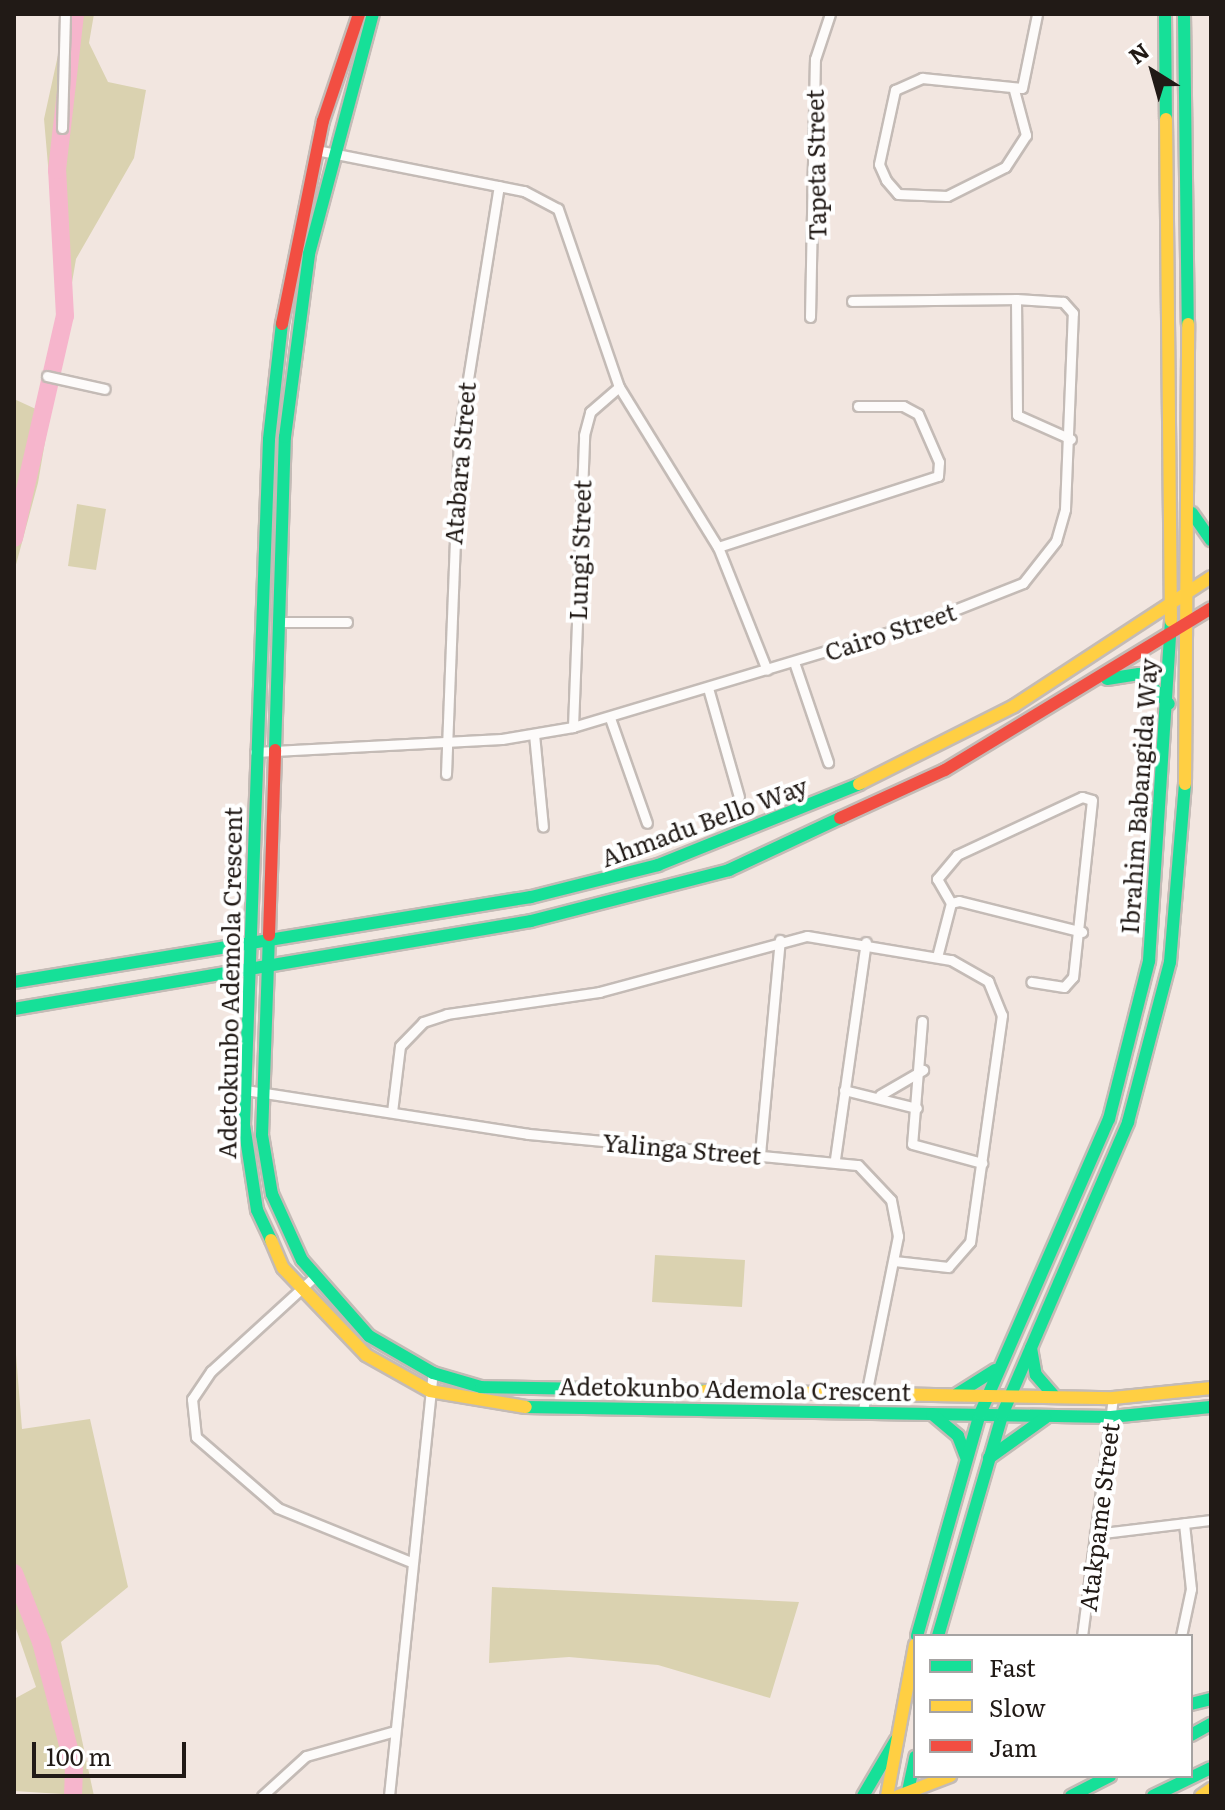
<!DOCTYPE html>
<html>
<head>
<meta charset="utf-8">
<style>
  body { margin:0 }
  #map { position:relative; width:1225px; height:1810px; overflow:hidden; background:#f2e6e0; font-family:Literata,serif }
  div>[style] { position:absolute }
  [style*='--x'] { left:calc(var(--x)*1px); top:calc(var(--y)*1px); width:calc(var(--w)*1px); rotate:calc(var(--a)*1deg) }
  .green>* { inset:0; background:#dad2b0 }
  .river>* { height:18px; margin:-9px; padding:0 9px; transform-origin:9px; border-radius:9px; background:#f6b5cc }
  .roads { filter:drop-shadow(2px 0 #c4bbb6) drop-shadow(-2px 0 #c4bbb6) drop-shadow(0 2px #c4bbb6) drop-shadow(0 -2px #c4bbb6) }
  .street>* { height:9px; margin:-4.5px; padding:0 4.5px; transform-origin:4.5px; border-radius:4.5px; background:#fdfbfa }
  .fast>* { height:12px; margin:-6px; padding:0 6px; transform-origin:6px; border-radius:6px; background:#16e098 }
  .slow>* { height:12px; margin:-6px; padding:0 6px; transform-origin:6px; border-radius:6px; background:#ffcf43 }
  .jam>* { height:12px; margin:-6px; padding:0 6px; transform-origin:6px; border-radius:6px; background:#f24e42 }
  span { translate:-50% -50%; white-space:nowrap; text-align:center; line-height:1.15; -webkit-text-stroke:8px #fff; paint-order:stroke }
  .street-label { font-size:24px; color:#211a16 }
  .frame { position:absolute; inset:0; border:16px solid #211a16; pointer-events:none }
  .legend { position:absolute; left:913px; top:1634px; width:280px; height:144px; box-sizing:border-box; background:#fff; border:2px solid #a6a3a2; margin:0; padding:10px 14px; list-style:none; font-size:24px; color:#211a16 }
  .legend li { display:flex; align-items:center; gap:16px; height:40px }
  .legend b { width:40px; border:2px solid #a6a3a2 }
  .north { position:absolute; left:1113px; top:32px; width:80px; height:80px; -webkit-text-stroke:6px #fff; paint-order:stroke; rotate:323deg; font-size:22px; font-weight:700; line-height:32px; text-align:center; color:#211a16 }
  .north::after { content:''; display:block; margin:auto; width:28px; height:36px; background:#211a16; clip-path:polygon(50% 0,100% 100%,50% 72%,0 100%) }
  .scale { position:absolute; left:32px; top:1742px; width:154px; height:36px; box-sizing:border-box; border:4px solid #211a16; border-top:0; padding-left:10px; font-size:24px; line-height:28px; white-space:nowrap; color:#211a16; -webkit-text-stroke:6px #fff; paint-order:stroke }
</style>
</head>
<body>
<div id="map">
  <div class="green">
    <i style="clip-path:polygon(67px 14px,94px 14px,89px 43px,108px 82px,146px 90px,134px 158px,76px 259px,38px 483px,14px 572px,14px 399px,38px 410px,61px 315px,44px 119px)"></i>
    <i style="clip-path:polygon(77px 504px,106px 509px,96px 570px,68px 566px)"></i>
    <i style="clip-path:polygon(655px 1255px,745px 1260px,742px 1307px,652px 1302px)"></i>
    <i style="clip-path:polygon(14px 1330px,22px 1429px,90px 1419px,128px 1587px,61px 1642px,94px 1796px,14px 1791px,14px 1699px,36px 1687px,14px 1623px)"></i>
    <i style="clip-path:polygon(492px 1587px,799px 1602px,770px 1698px,658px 1665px,569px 1657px,489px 1663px)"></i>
  </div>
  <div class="river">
    <i style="--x:14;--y:538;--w:228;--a:-77.1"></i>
    <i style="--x:65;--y:316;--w:146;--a:-93.1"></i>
    <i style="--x:57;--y:170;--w:157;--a:-83.4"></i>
    <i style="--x:14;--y:1573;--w:74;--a:68.6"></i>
    <i style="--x:41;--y:1642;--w:130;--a:75.3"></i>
    <i style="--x:74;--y:1768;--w:28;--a:92"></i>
  </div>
  <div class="roads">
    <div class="street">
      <i style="--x:1014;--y:90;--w:47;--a:75.1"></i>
      <i style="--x:1026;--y:135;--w:38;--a:123"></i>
      <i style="--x:1005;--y:167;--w:65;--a:153.4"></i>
      <i style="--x:947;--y:196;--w:49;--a:-177.7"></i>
      <i style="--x:898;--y:194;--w:18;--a:-131"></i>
      <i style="--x:886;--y:180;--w:17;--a:-114"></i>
      <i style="--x:879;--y:164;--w:76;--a:-77.8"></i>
      <i style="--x:895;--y:90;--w:30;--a:-24"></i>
      <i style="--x:922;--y:78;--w:100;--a:5.7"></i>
      <i style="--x:1022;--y:88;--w:76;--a:-78.5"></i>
      <i style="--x:62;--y:128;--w:114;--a:-88.5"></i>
      <i style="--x:316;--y:150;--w:212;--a:11.2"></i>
      <i style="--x:524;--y:191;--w:38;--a:28"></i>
      <i style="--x:558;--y:209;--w:188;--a:71.1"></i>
      <i style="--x:619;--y:387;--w:188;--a:58.3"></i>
      <i style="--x:718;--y:547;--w:132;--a:68.3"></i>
      <i style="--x:1016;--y:299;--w:116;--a:89.5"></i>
      <i style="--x:1017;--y:415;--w:59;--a:24"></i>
      <i style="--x:810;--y:317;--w:258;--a:-88.9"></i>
      <i style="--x:815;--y:59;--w:47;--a:-71.6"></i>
      <i style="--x:47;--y:376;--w:59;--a:12.6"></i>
      <i style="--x:718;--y:547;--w:231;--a:-17.9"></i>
      <i style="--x:938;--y:476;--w:14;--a:-86"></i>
      <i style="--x:939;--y:462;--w:52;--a:-113.6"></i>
      <i style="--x:918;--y:414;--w:17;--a:-152"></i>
      <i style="--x:903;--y:406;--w:45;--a:180"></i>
      <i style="--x:278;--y:622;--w:69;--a:0"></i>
      <i style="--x:794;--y:662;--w:106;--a:71.2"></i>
      <i style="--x:708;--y:688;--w:113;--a:74.1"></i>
      <i style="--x:610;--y:718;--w:111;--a:70.6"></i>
      <i style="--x:573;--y:727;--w:292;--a:-87.8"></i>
      <i style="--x:584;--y:435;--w:24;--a:-75"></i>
      <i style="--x:590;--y:412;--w:38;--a:-41"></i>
      <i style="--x:534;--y:734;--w:93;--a:84.5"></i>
      <i style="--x:255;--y:752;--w:247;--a:-3"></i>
      <i style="--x:502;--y:739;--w:72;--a:-9.6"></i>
      <i style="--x:573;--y:727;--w:372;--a:-16.7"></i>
      <i style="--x:929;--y:620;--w:101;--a:-21.5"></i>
      <i style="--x:1023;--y:583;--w:53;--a:-51.8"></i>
      <i style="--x:1056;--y:541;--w:33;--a:-74"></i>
      <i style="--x:1065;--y:509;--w:196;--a:-87.7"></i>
      <i style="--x:1073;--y:313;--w:15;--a:-132"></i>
      <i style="--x:1063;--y:302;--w:47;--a:-176.3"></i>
      <i style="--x:1016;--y:299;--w:164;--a:179.3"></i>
      <i style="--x:446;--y:774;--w:339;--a:-87.8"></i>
      <i style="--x:459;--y:435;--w:252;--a:-80.9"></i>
      <i style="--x:951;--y:903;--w:28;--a:-120"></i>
      <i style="--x:937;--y:879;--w:31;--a:-50"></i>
      <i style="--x:957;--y:855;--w:138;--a:-24.9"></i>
      <i style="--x:1082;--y:797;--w:10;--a:17"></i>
      <i style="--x:1092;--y:800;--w:178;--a:96.1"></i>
      <i style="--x:1073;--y:977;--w:13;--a:132"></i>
      <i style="--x:1064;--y:987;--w:33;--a:-171"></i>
      <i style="--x:937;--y:957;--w:56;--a:-75.5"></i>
      <i style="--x:951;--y:903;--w:8;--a:-14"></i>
      <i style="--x:959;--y:901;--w:127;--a:14.1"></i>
      <i style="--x:922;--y:1021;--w:123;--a:94.6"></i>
      <i style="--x:912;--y:1144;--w:73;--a:15.2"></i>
      <i style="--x:245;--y:1090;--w:286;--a:8.8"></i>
      <i style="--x:528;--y:1134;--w:331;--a:5.4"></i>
      <i style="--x:858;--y:1165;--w:48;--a:46.7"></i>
      <i style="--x:891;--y:1200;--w:37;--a:79"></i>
      <i style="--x:898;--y:1236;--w:177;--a:101.4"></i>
      <i style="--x:844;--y:1090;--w:75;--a:13.9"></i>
      <i style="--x:880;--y:1095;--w:50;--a:-30.2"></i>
      <i style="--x:392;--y:1112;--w:66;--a:-83.1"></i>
      <i style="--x:400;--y:1046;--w:33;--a:-46"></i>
      <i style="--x:423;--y:1022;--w:25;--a:-18"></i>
      <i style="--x:447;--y:1014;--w:154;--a:-8.2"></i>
      <i style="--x:599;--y:992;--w:215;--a:-15.1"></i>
      <i style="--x:807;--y:936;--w:146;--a:9.5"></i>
      <i style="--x:951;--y:960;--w:43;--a:29.6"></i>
      <i style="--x:988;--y:981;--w:37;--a:68"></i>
      <i style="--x:1002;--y:1015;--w:229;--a:98"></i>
      <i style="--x:970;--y:1242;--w:33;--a:131"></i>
      <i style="--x:948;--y:1267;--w:54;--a:-173.7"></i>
      <i style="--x:760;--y:1154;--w:215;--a:-84.7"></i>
      <i style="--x:835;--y:1159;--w:219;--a:-81.9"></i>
      <i style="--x:313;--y:1278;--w:138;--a:137.6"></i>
      <i style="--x:211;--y:1371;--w:34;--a:124"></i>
      <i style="--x:192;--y:1399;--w:38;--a:84"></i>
      <i style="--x:196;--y:1437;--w:108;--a:40.9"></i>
      <i style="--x:278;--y:1508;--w:144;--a:22.1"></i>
      <i style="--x:1095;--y:1534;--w:117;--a:-6.9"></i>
      <i style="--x:1082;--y:1636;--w:240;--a:-82.6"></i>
      <i style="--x:1181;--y:1636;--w:48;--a:-78"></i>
      <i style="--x:1191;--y:1589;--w:66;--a:-96.1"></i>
      <i style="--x:262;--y:1796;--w:59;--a:-42.3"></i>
      <i style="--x:306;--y:1756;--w:92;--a:-15.7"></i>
      <i style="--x:389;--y:1796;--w:425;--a:-84.1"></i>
    </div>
    <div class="fast">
      <i style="--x:1165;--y:14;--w:105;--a:89.5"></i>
      <i style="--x:1184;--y:14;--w:310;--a:89.3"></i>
      <i style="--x:1192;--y:513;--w:33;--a:55"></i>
      <i style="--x:1107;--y:679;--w:32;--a:-9"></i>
      <i style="--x:1139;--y:674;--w:42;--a:45"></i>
      <i style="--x:275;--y:750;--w:313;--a:-88.2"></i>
      <i style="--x:285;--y:437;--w:185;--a:-82.5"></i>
      <i style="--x:309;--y:254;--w:248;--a:-75.1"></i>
      <i style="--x:269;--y:935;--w:200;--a:92"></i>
      <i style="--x:262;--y:1135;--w:60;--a:80.4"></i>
      <i style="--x:272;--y:1194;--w:72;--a:65.6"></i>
      <i style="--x:302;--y:1260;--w:101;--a:48.6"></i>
      <i style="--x:369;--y:1336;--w:74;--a:30"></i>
      <i style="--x:433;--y:1373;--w:50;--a:16.3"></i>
      <i style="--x:481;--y:1387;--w:223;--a:1"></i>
      <i style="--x:14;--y:982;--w:524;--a:-9.34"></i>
      <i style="--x:531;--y:897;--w:131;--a:-14.1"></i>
      <i style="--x:658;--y:865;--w:217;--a:-21.9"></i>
      <i style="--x:14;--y:1009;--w:524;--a:-9.66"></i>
      <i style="--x:531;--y:921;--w:204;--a:-14.4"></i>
      <i style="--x:729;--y:870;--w:123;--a:-25.1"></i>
      <i style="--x:271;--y:1240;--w:33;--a:-115"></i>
      <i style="--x:257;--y:1210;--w:86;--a:-98.7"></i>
      <i style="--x:244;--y:1125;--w:686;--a:-87.91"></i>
      <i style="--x:269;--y:439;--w:116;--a:-83.6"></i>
      <i style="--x:1031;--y:1348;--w:27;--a:80"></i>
      <i style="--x:1036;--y:1375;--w:29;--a:49"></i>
      <i style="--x:957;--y:1394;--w:45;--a:-32.3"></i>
      <i style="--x:526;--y:1407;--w:585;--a:0.98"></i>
      <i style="--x:1111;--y:1417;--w:100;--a:-5.7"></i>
      <i style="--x:932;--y:1414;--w:34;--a:40"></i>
      <i style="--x:958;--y:1436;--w:22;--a:69"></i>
      <i style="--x:989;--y:1458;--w:69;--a:-35.5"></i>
      <i style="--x:917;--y:1636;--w:231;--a:-74.2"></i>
      <i style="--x:980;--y:1414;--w:322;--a:-66.4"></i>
      <i style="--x:1109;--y:1119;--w:163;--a:-75.8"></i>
      <i style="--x:1149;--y:961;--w:341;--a:-86.3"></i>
      <i style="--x:938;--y:1636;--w:230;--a:-73.8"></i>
      <i style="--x:1002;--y:1415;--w:319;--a:-66.7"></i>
      <i style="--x:1128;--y:1122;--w:165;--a:-75.3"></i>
      <i style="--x:1170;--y:962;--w:179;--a:-85.2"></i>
      <i style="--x:1191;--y:1704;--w:21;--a:-14"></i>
      <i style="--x:1191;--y:1735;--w:23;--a:-29"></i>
      <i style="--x:863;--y:1796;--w:65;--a:-59.5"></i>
      <i style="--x:907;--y:1796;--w:40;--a:-78"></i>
      <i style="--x:1071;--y:1796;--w:44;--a:-27.1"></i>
      <i style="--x:1153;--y:1796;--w:64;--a:-25.8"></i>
    </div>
    <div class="slow">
      <i style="--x:1166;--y:119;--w:502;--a:89.43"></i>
      <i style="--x:859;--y:784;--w:174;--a:-26.7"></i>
      <i style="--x:1014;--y:706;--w:235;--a:-33.2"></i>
      <i style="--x:1185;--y:784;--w:460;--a:-89.6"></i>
      <i style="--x:271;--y:1240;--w:30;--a:67"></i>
      <i style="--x:283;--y:1268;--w:120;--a:46.3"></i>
      <i style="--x:366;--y:1355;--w:73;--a:29.4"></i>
      <i style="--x:430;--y:1391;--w:97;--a:9.5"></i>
      <i style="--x:704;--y:1391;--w:409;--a:1"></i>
      <i style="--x:1113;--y:1398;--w:99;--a:-5.8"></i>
      <i style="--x:887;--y:1796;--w:154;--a:-79.5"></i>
      <i style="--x:898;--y:1796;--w:56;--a:-21"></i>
      <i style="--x:1201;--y:1796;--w:12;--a:-35"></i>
    </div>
    <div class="jam">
      <i style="--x:282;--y:324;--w:207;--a:-78.6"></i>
      <i style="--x:323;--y:121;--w:113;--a:-71.4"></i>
      <i style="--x:840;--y:818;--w:115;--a:-24.6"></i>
      <i style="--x:945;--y:770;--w:311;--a:-31.3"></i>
      <i style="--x:269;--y:935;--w:185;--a:-88.1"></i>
    </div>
  </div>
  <div class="street-label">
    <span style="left:815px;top:165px;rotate:-91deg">Tapeta Street</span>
    <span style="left:459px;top:463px;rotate:-85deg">Atabara Street</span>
    <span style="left:579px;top:550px;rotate:-88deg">Lungi Street</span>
    <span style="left:890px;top:631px;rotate:-18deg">Cairo Street</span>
    <span style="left:1138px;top:796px;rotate:-86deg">Ibrahim Babangida Way</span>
    <span style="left:704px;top:821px;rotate:-20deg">Ahmadu Bello Way</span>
    <span style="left:229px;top:983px;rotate:-89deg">Adetokunbo Ademola Crescent</span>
    <span style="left:682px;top:1148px;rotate:5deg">Yalinga Street</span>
    <span style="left:735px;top:1388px;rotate:1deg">Adetokunbo Ademola Crescent</span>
    <span style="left:1098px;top:1517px;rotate:-83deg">Atakpame Street</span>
  </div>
  <div class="frame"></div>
  <ul class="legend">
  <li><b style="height:10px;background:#16e098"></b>Fast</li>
  <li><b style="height:10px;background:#ffcf43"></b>Slow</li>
  <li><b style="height:10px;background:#f24e42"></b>Jam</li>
  </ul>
  <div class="north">N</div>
  <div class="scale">100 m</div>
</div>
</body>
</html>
